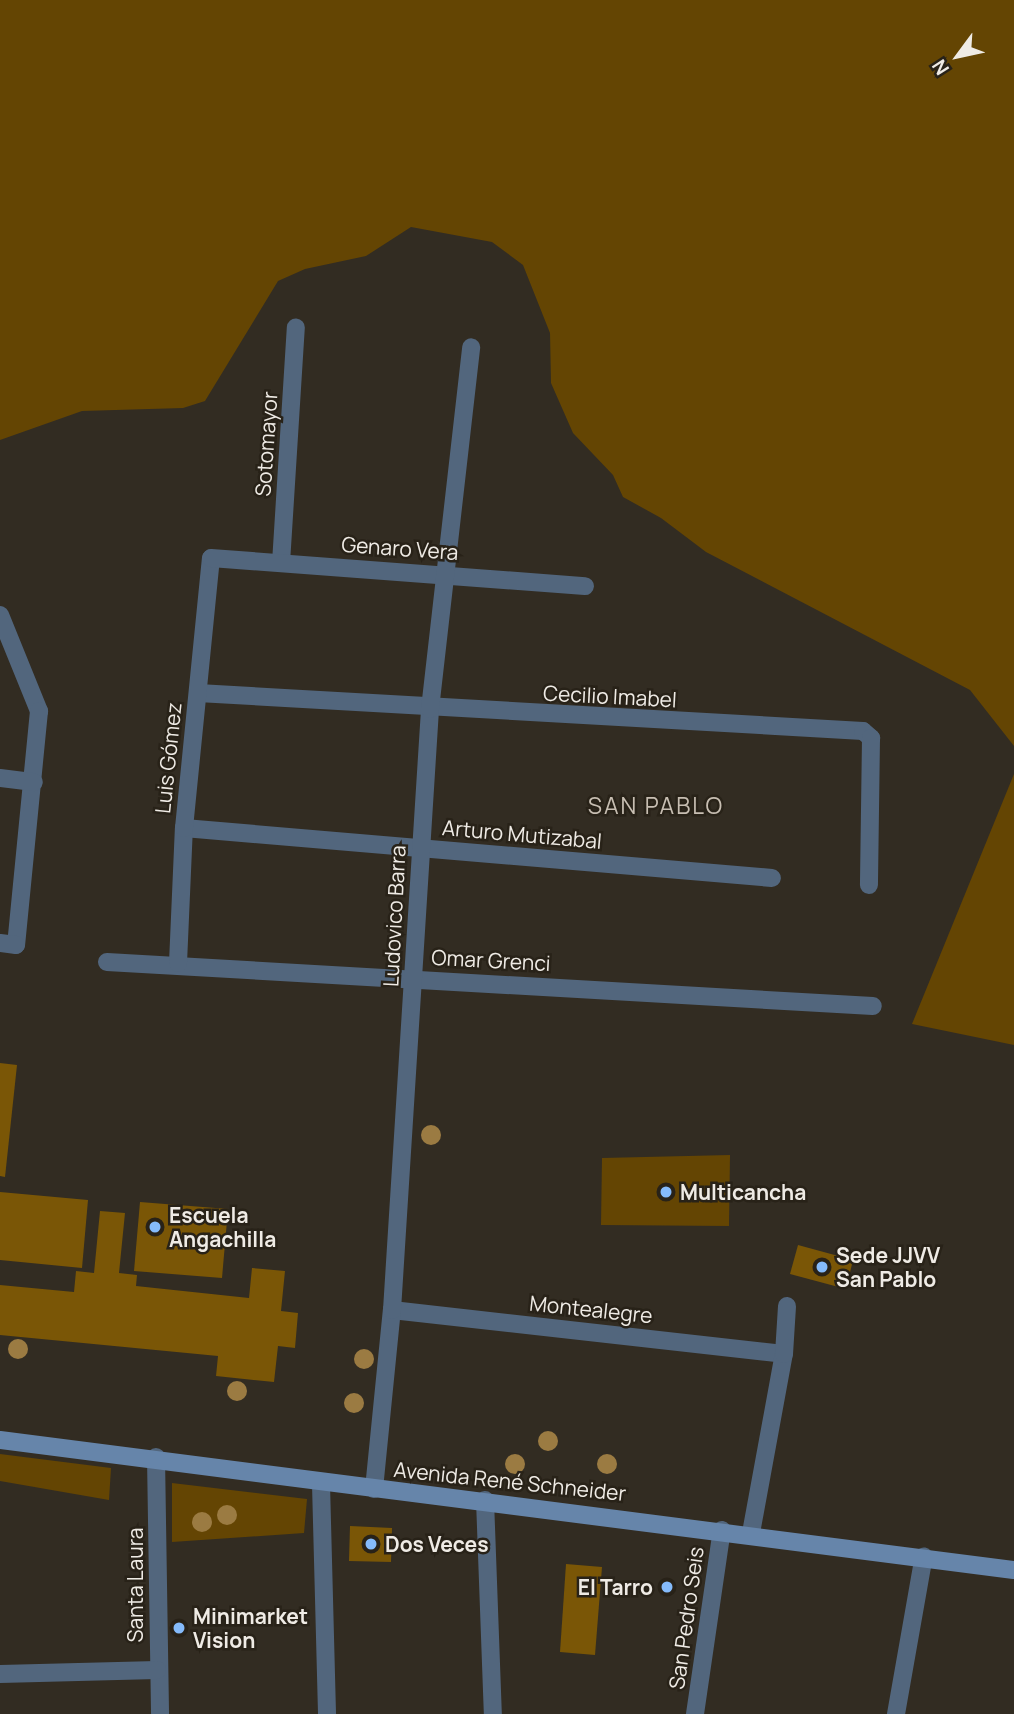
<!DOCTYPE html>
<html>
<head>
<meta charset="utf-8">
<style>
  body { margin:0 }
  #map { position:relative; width:1014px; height:1714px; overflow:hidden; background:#322c22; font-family:Manrope,sans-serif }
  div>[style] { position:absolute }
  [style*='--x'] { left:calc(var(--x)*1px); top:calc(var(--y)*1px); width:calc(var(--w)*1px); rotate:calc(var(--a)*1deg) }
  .green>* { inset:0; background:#644503 }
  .building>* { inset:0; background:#7a5606 }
  .street>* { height:18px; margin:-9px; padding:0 9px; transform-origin:9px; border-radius:9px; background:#52667d }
  .secondary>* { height:18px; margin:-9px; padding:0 9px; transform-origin:9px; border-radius:9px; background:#6685aa }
  .trees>* { width:20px; height:20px; margin:-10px; border-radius:50%; background:#9b7b42 }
  .dots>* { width:19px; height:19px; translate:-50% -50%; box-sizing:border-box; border:4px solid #282218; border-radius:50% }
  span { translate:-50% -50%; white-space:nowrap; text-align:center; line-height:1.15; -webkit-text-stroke:5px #282218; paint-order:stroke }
  .street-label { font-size:21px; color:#efebe5 }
  .poi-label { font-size:21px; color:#efebe5; font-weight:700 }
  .left { translate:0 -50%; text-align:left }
  .right { translate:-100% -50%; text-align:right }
  .neighbourhood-label { font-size:23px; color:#c7beb2; letter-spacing:2px }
  .north { position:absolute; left:923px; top:21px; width:70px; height:70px; -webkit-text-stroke:5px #282218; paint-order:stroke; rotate:237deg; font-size:19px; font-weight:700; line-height:28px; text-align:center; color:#efebe5 }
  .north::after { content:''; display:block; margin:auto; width:24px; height:32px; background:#efebe5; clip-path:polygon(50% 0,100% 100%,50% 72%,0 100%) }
</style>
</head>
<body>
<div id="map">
  <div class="green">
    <i style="clip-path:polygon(0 0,1014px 0,1014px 746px,970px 690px,706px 552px,661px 518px,623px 497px,613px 475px,573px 433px,551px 383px,550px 333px,523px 265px,492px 242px,411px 227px,366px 256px,305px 269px,278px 281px,205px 401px,183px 408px,82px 411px,0 440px)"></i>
    <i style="clip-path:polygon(1014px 774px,1014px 1045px,912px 1024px)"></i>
    <i style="clip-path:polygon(730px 1155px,729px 1226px,601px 1225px,602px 1158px)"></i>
    <i style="clip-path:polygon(0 1454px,111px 1468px,109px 1500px,0 1481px)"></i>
    <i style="clip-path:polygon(172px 1483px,307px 1499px,304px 1533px,172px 1542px)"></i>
  </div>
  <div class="building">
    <i style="clip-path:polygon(0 1063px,17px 1065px,5px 1177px,0 1176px)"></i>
    <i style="clip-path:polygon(0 1192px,88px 1200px,82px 1268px,0 1260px)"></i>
    <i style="clip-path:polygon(140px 1202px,228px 1209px,222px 1278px,134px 1271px)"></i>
    <i style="clip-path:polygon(100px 1211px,125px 1213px,119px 1273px,137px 1275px,136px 1286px,249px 1298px,252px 1268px,285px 1271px,281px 1311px,298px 1313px,295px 1348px,278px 1346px,274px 1382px,216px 1376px,218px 1356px,0 1335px,0 1285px,74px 1292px,76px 1271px,94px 1273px)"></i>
    <i style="clip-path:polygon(798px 1245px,853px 1260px,846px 1289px,790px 1274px)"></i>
    <i style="clip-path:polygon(350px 1526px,392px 1528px,391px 1562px,349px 1561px)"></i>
    <i style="clip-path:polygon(566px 1564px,602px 1567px,595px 1655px,560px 1652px)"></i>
  </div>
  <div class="street">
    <i style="--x:281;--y:563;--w:236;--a:-86.4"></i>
    <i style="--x:0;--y:615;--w:104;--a:67.9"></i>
    <i style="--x:39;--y:711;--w:235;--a:95.6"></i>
    <i style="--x:16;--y:945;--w:16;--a:-173"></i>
    <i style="--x:198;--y:693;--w:666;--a:3.27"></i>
    <i style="--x:863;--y:731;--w:11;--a:41"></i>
    <i style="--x:871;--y:738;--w:147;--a:90.8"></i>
    <i style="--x:0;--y:778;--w:34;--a:7"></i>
    <i style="--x:184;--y:828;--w:590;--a:4.86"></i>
    <i style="--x:107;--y:962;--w:767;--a:3.29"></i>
    <i style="--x:178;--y:963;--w:135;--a:-87.5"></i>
    <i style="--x:184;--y:828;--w:271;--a:-84.3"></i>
    <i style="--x:211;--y:558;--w:375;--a:4.3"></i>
    <i style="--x:392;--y:1310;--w:394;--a:6.4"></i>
    <i style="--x:156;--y:1457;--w:257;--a:89.1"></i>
    <i style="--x:321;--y:1484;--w:230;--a:88.5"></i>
    <i style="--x:374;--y:1489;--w:180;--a:-84.3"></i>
    <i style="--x:392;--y:1310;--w:602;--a:-86.38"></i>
    <i style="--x:430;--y:709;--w:364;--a:-83.5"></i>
    <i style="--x:485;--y:1500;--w:214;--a:87.9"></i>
    <i style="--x:751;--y:1533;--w:182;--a:-79.6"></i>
    <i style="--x:784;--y:1354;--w:48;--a:-86.4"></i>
    <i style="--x:0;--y:1674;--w:157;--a:-1.5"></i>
    <i style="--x:695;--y:1714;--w:186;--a:-81.7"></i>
    <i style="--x:896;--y:1714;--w:160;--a:-80"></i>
  </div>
  <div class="secondary">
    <i style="--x:0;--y:1440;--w:1022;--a:7.31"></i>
  </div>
  <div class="trees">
    <i style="left:431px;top:1135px"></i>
    <i style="left:18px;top:1349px"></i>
    <i style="left:364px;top:1359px"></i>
    <i style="left:237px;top:1391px"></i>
    <i style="left:354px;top:1403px"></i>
    <i style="left:548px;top:1441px"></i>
    <i style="left:515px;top:1464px"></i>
    <i style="left:607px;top:1464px"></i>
    <i style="left:227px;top:1515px"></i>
    <i style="left:202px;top:1522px"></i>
  </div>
  <div class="dots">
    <i style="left:666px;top:1192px;background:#85bbfb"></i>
    <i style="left:155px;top:1227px;background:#85bbfb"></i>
    <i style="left:822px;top:1267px;background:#85bbfb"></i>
    <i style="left:371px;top:1544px;background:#85bbfb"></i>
    <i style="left:667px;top:1587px;background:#85bbfb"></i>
    <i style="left:179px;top:1628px;background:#85bbfb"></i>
  </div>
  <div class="street-label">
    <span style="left:266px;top:444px;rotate:-86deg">Sotomayor</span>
    <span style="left:400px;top:548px;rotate:4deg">Genaro Vera</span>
    <span style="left:610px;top:696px;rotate:3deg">Cecilio Imabel</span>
    <span style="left:168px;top:758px;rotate:-84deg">Luis Gómez</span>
    <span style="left:522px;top:834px;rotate:5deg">Arturo Mutizabal</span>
    <span style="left:394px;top:916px;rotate:-87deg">Ludovico Barra</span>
    <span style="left:491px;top:960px;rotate:3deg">Omar Grenci</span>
    <span style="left:591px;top:1309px;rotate:6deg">Montealegre</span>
    <span style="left:510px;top:1481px;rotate:6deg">Avenida René Schneider</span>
    <span style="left:135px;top:1585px;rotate:-90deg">Santa Laura</span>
    <span style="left:686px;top:1618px;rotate:-82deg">San Pedro Seis</span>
  </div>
  <div class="poi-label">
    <span class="left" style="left:680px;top:1192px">Multicancha</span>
    <span class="left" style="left:169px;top:1227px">Escuela<br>Angachilla</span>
    <span class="left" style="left:836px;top:1267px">Sede JJVV<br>San Pablo</span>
    <span class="left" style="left:385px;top:1544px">Dos Veces</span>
    <span class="right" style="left:653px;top:1587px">El Tarro</span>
    <span class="left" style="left:193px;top:1628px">Minimarket<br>Vision</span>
  </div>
  <div class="neighbourhood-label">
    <span style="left:656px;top:805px">SAN PABLO</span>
  </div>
  <div class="north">N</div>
</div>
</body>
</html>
